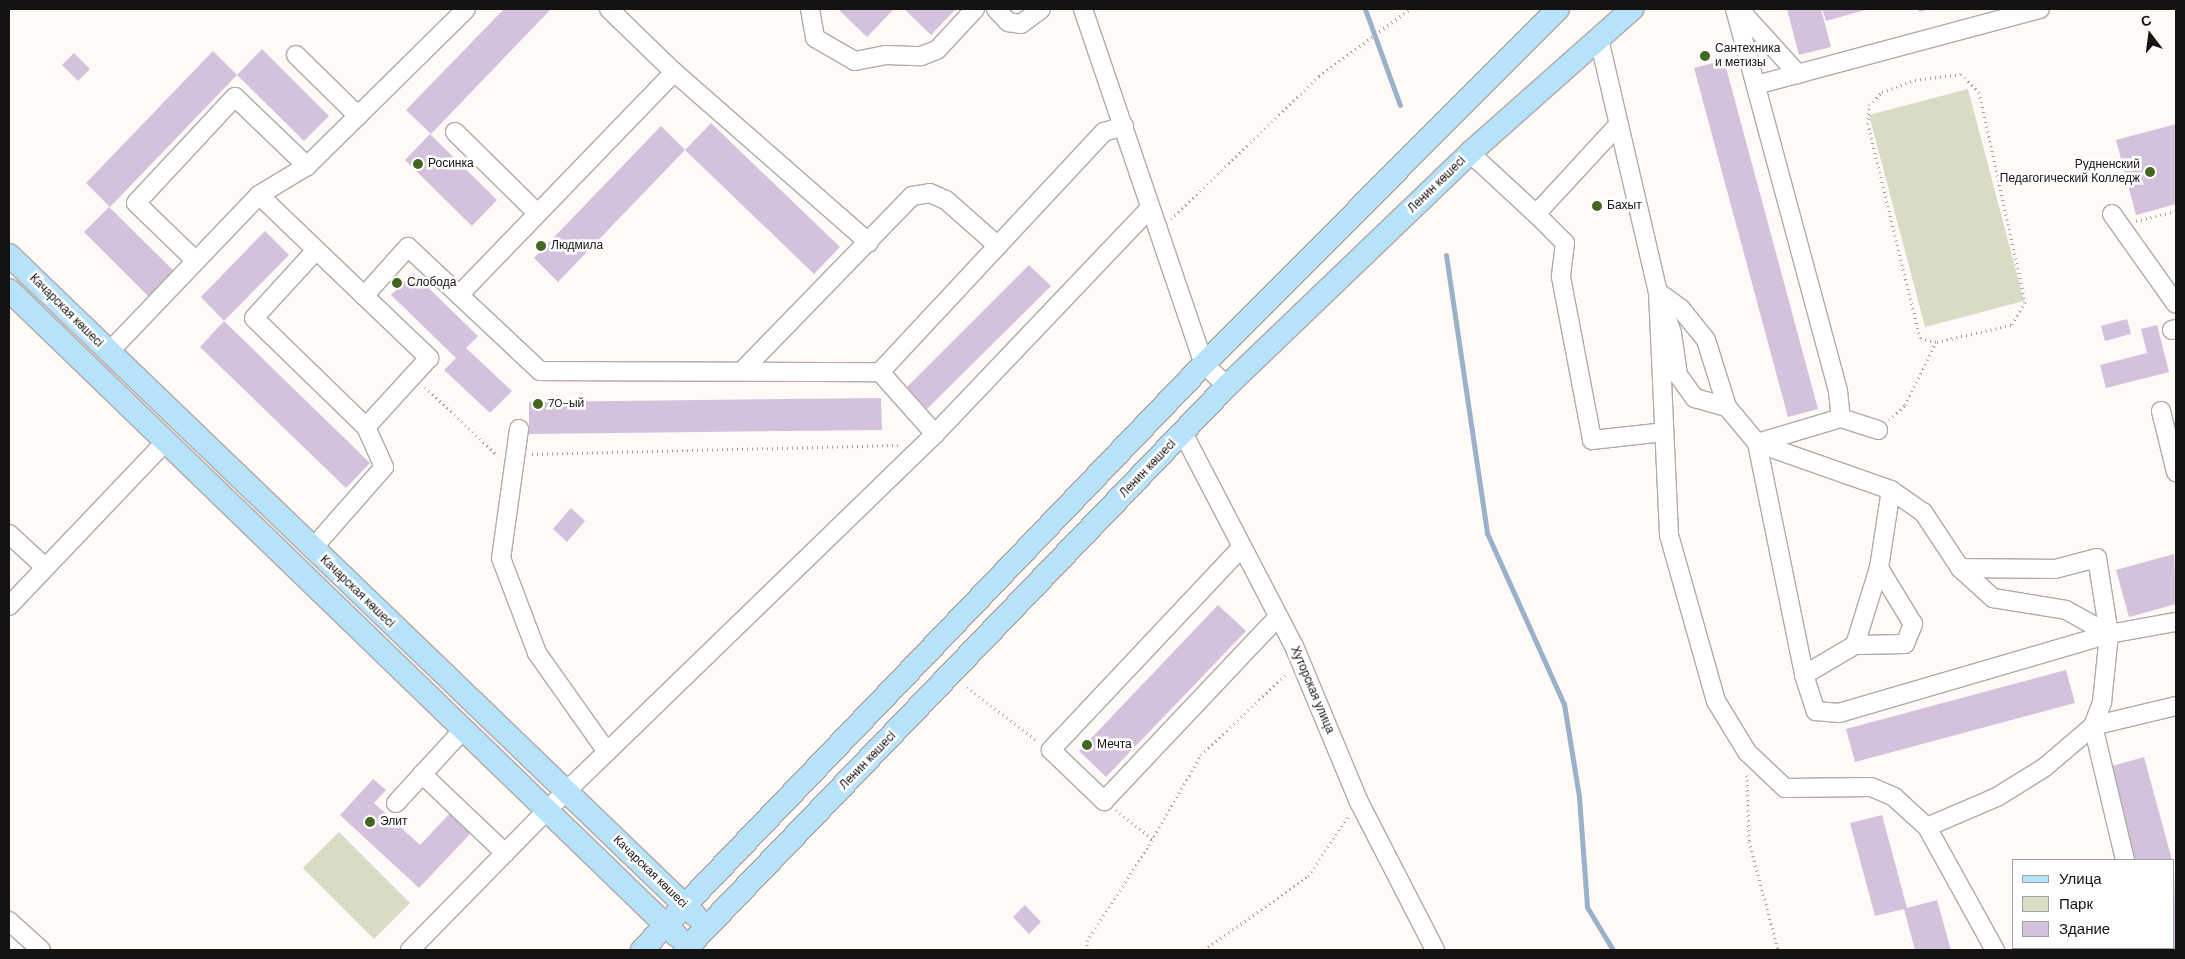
<!DOCTYPE html>
<html>
<head>
<meta charset="utf-8">
<style>
  body { margin:0 }
  #map { position:relative; width:2185px; height:959px; overflow:hidden; background:#fff9f7; font-family:"DM Sans",sans-serif }
  div>[style] { position:absolute }
  [style*='--x'] { left:calc(var(--x)*1px); top:calc(var(--y)*1px); width:calc(var(--w)*1px); rotate:calc(var(--a)*1deg) }
  .green>* { inset:0; background:#d9dcc4 }
  .stream>* { height:5px; margin:-2.5px; padding:0 2.5px; transform-origin:2.5px; border-radius:2.5px; background:#9ab2c9 }
  .building>* { inset:0; background:#d4c2dd }
  .path>* { height:3px; margin-top:-1.5px; transform-origin:0; background:repeating-linear-gradient(90deg,#a4a09f 0 1px,transparent 0 5px) }
  .roads { filter:drop-shadow(1px 0 #b0aba9) drop-shadow(-1px 0 #b0aba9) drop-shadow(0 1px #b0aba9) drop-shadow(0 -1px #b0aba9) }
  .minor>* { height:18px; margin:-9px; padding:0 9px; transform-origin:9px; border-radius:9px; background:#fff }
  .major>* { height:22px; margin:-11px; padding:0 11px; transform-origin:11px; border-radius:11px; background:#b6e2fa }
  .dots>* { width:14px; height:14px; translate:-50% -50%; box-sizing:border-box; border:2px solid #fff; border-radius:50% }
  span { translate:-50% -50%; white-space:nowrap; text-align:center; line-height:1.15; -webkit-text-stroke:5px #fff; paint-order:stroke }
  .poi-label { font-size:12px; color:#141212 }
  .left { translate:0 -50%; text-align:left }
  .right { translate:-100% -50%; text-align:right }
  .street-label { font-size:12px; color:#141212 }
  .frame { position:absolute; inset:0; border:10px solid #141212; pointer-events:none }
  .legend { position:absolute; left:2012px; top:859px; width:162px; height:90px; box-sizing:border-box; background:#fff; border:1px solid #a1a0a0; margin:0; padding:6px 9px; list-style:none; font-size:15px; color:#141212 }
  .legend li { display:flex; align-items:center; gap:10px; height:25px }
  .legend b { width:25px; border:1px solid #a1a0a0 }
  .north { position:absolute; left:2125px; top:10px; width:50px; height:50px; -webkit-text-stroke:4px #fff; paint-order:stroke; rotate:345deg; font-size:14px; font-weight:700; line-height:20px; text-align:center; color:#141212 }
  .north::after { content:''; display:block; margin:auto; width:18px; height:22px; background:#141212; clip-path:polygon(50% 0,100% 100%,50% 72%,0 100%) }
</style>
</head>
<body>
<div id="map">
  <div class="green">
    <i style="clip-path:polygon(1968px 89px,2024px 301px,1925px 327px,1869px 115px)"></i>
    <i style="clip-path:polygon(339px 832px,410px 903px,374px 939px,303px 868px)"></i>
  </div>
  <div class="stream">
    <i style="--x:1365;--y:9;--w:102;--a:70"></i>
    <i style="--x:1446;--y:255;--w:281;--a:81.6"></i>
    <i style="--x:1487;--y:533;--w:188;--a:65.8"></i>
    <i style="--x:1564;--y:704;--w:94;--a:80.8"></i>
    <i style="--x:1579;--y:797;--w:110;--a:85.8"></i>
    <i style="--x:1587;--y:907;--w:50;--a:58.8"></i>
  </div>
  <div class="building">
    <i style="clip-path:polygon(504px 9px,551px 9px,431px 134px,406px 110px)"></i>
    <i style="clip-path:polygon(838px 9px,894px 9px,867px 37px)"></i>
    <i style="clip-path:polygon(904px 9px,956px 9px,931px 35px)"></i>
    <i style="clip-path:polygon(1787px 9px,1821px 9px,1831px 47px,1799px 55px)"></i>
    <i style="clip-path:polygon(1822px 9px,1869px 9px,1826px 21px)"></i>
    <i style="clip-path:polygon(1918px 9px,1930px 9px,1919px 12px)"></i>
    <i style="clip-path:polygon(262px 49px,329px 116px,304px 141px,237px 75px)"></i>
    <i style="clip-path:polygon(213px 51px,237px 75px,110px 207px,86px 183px)"></i>
    <i style="clip-path:polygon(74px 53px,90px 69px,78px 81px,62px 65px)"></i>
    <i style="clip-path:polygon(1724px 60px,1818px 409px,1788px 417px,1694px 68px)"></i>
    <i style="clip-path:polygon(711px 123px,840px 247px,814px 274px,685px 150px,558px 282px,534px 258px,661px 126px,685px 150px)"></i>
    <i style="clip-path:polygon(2176px 124px,2176px 204px,2136px 215px,2116px 140px)"></i>
    <i style="clip-path:polygon(430px 134px,497px 200px,472px 226px,405px 160px)"></i>
    <i style="clip-path:polygon(109px 207px,176px 273px,151px 299px,84px 232px)"></i>
    <i style="clip-path:polygon(265px 231px,289px 255px,224px 321px,201px 297px)"></i>
    <i style="clip-path:polygon(1029px 265px,1051px 286px,927px 409px,906px 388px)"></i>
    <i style="clip-path:polygon(413px 273px,478px 336px,466px 348px,512px 391px,490px 413px,444px 370px,456px 358px,391px 295px)"></i>
    <i style="clip-path:polygon(2127px 319px,2131px 334px,2105px 341px,2101px 326px)"></i>
    <i style="clip-path:polygon(224px 321px,370px 463px,346px 488px,200px 347px)"></i>
    <i style="clip-path:polygon(2157px 325px,2169px 372px,2106px 388px,2100px 365px,2147px 353px,2141px 329px)"></i>
    <i style="clip-path:polygon(881px 398px,882px 430px,529px 434px,529px 402px)"></i>
    <i style="clip-path:polygon(571px 508px,585px 521px,567px 542px,553px 529px)"></i>
    <i style="clip-path:polygon(2174px 554px,2176px 604px,2129px 617px,2116px 570px)"></i>
    <i style="clip-path:polygon(1218px 605px,1246px 631px,1106px 777px,1079px 751px)"></i>
    <i style="clip-path:polygon(2066px 670px,2075px 703px,1855px 762px,1846px 729px)"></i>
    <i style="clip-path:polygon(2144px 757px,2172px 860px,2134px 860px,2109px 767px)"></i>
    <i style="clip-path:polygon(373px 779px,386px 790px,374px 803px,420px 845px,450px 813px,471px 833px,419px 888px,340px 815px)"></i>
    <i style="clip-path:polygon(1882px 815px,1907px 908px,1937px 900px,1951px 950px,1915px 950px,1904px 909px,1875px 916px,1850px 823px)"></i>
    <i style="clip-path:polygon(2174px 869px,2176px 950px,2158px 950px,2174px 948px)"></i>
    <i style="clip-path:polygon(1025px 905px,1041px 922px,1029px 934px,1013px 917px)"></i>
  </div>
  <div class="path">
    <i style="--x:1961;--y:74;--w:25;--a:45"></i>
    <i style="--x:1979;--y:92;--w:215;--a:77.6"></i>
    <i style="--x:2025;--y:302;--w:27;--a:121"></i>
    <i style="--x:2011;--y:325;--w:77;--a:167.2"></i>
    <i style="--x:1936;--y:342;--w:16;--a:-166"></i>
    <i style="--x:1920;--y:338;--w:220;--a:-103.7"></i>
    <i style="--x:1868;--y:124;--w:19;--a:-87"></i>
    <i style="--x:1869;--y:105;--w:18;--a:-45"></i>
    <i style="--x:1882;--y:92;--w:35;--a:-20"></i>
    <i style="--x:1915;--y:80;--w:46;--a:-7.4"></i>
    <i style="--x:1171;--y:219;--w:206;--a:-44"></i>
    <i style="--x:1319;--y:76;--w:113;--a:-36.4"></i>
    <i style="--x:2136;--y:221;--w:41;--a:-14"></i>
    <i style="--x:425;--y:387;--w:100;--a:43.4"></i>
    <i style="--x:1889;--y:420;--w:22;--a:-43"></i>
    <i style="--x:1905;--y:405;--w:70;--a:-63.8"></i>
    <i style="--x:532;--y:454;--w:366;--a:-1.4"></i>
    <i style="--x:967;--y:687;--w:89;--a:37.3"></i>
    <i style="--x:1747;--y:775;--w:66;--a:88.3"></i>
    <i style="--x:1749;--y:841;--w:113;--a:75.1"></i>
    <i style="--x:1116;--y:810;--w:47;--a:38.1"></i>
    <i style="--x:1087;--y:950;--w:9;--a:-90"></i>
    <i style="--x:1087;--y:941;--w:114;--a:-57.1"></i>
    <i style="--x:1149;--y:845;--w:104;--a:-60"></i>
    <i style="--x:1201;--y:755;--w:119;--a:-43.6"></i>
    <i style="--x:1204;--y:950;--w:128;--a:-35.4"></i>
    <i style="--x:1308;--y:876;--w:71;--a:-55.9"></i>
  </div>
  <div class="roads">
    <div class="minor">
      <i style="--x:609;--y:9;--w:91;--a:44.1"></i>
      <i style="--x:674;--y:72;--w:259;--a:41.2"></i>
      <i style="--x:810;--y:9;--w:29;--a:80"></i>
      <i style="--x:815;--y:38;--w:46;--a:29.9"></i>
      <i style="--x:855;--y:61;--w:32;--a:-11"></i>
      <i style="--x:886;--y:55;--w:35;--a:2"></i>
      <i style="--x:921;--y:56;--w:17;--a:-21"></i>
      <i style="--x:937;--y:50;--w:56;--a:-47.2"></i>
      <i style="--x:996;--y:9;--w:18;--a:47"></i>
      <i style="--x:1008;--y:22;--w:13;--a:9"></i>
      <i style="--x:1021;--y:24;--w:25;--a:-37"></i>
      <i style="--x:1083;--y:9;--w:375;--a:71.2"></i>
      <i style="--x:1204;--y:364;--w:32;--a:44"></i>
      <i style="--x:1735;--y:9;--w:396;--a:74.9"></i>
      <i style="--x:1838;--y:391;--w:27;--a:84"></i>
      <i style="--x:1841;--y:418;--w:88;--a:163.4"></i>
      <i style="--x:1757;--y:443;--w:237;--a:78.5"></i>
      <i style="--x:1804;--y:675;--w:38;--a:72"></i>
      <i style="--x:1816;--y:711;--w:23;--a:5"></i>
      <i style="--x:1839;--y:713;--w:281;--a:-16.3"></i>
      <i style="--x:2109;--y:634;--w:68;--a:-10.2"></i>
      <i style="--x:1739;--y:9;--w:88;--a:47.8"></i>
      <i style="--x:1599;--y:39;--w:260;--a:76.9"></i>
      <i style="--x:1658;--y:292;--w:43;--a:71.1"></i>
      <i style="--x:1672;--y:333;--w:42;--a:81.9"></i>
      <i style="--x:1678;--y:375;--w:29;--a:54"></i>
      <i style="--x:1695;--y:398;--w:33;--a:16"></i>
      <i style="--x:296;--y:55;--w:87;--a:44.5"></i>
      <i style="--x:1756;--y:85;--w:294;--a:-15"></i>
      <i style="--x:455;--y:132;--w:115;--a:44.6"></i>
      <i style="--x:1470;--y:153;--w:90;--a:42.7"></i>
      <i style="--x:1536;--y:214;--w:122;--a:-47.3"></i>
      <i style="--x:259;--y:195;--w:236;--a:43.8"></i>
      <i style="--x:429;--y:358;--w:93;--a:132.4"></i>
      <i style="--x:1536;--y:214;--w:41;--a:45"></i>
      <i style="--x:1565;--y:243;--w:34;--a:97"></i>
      <i style="--x:1561;--y:277;--w:166;--a:79.2"></i>
      <i style="--x:1592;--y:440;--w:72;--a:-6.3"></i>
      <i style="--x:2112;--y:214;--w:110;--a:54.6"></i>
      <i style="--x:196;--y:261;--w:83;--a:-136"></i>
      <i style="--x:136;--y:203;--w:145;--a:-47"></i>
      <i style="--x:235;--y:97;--w:100;--a:43.8"></i>
      <i style="--x:1658;--y:292;--w:243;--a:87.4"></i>
      <i style="--x:1669;--y:535;--w:173;--a:74.2"></i>
      <i style="--x:1716;--y:701;--w:60;--a:58.7"></i>
      <i style="--x:1747;--y:752;--w:52;--a:43.5"></i>
      <i style="--x:1785;--y:788;--w:86;--a:-0.7"></i>
      <i style="--x:1871;--y:787;--w:25;--a:23"></i>
      <i style="--x:1894;--y:797;--w:45;--a:42.3"></i>
      <i style="--x:1927;--y:827;--w:141;--a:61.1"></i>
      <i style="--x:1658;--y:292;--w:29;--a:36"></i>
      <i style="--x:1681;--y:309;--w:40;--a:51"></i>
      <i style="--x:1706;--y:340;--w:70;--a:72.6"></i>
      <i style="--x:1727;--y:407;--w:47;--a:50.2"></i>
      <i style="--x:1757;--y:443;--w:142;--a:19.3"></i>
      <i style="--x:1891;--y:490;--w:39;--a:35"></i>
      <i style="--x:1923;--y:512;--w:67;--a:56.5"></i>
      <i style="--x:1960;--y:568;--w:45;--a:42.3"></i>
      <i style="--x:1993;--y:598;--w:74;--a:9.3"></i>
      <i style="--x:2066;--y:610;--w:49;--a:29.2"></i>
      <i style="--x:459;--y:295;--w:310;--a:-46"></i>
      <i style="--x:364;--y:296;--w:66;--a:-48.1"></i>
      <i style="--x:408;--y:247;--w:181;--a:43.2"></i>
      <i style="--x:540;--y:371;--w:340;--a:0.2"></i>
      <i style="--x:880;--y:372;--w:328;--a:-47"></i>
      <i style="--x:1104;--y:132;--w:21;--a:-17"></i>
      <i style="--x:2172;--y:330;--w:4;--a:-14"></i>
      <i style="--x:108;--y:353;--w:219;--a:-46.3"></i>
      <i style="--x:259;--y:195;--w:56;--a:-31.1"></i>
      <i style="--x:307;--y:166;--w:223;--a:-44.6"></i>
      <i style="--x:742;--y:371;--w:244;--a:-45.8"></i>
      <i style="--x:912;--y:196;--w:18;--a:-9"></i>
      <i style="--x:930;--y:193;--w:17;--a:24"></i>
      <i style="--x:946;--y:200;--w:69;--a:41.5"></i>
      <i style="--x:880;--y:372;--w:83;--a:48.4"></i>
      <i style="--x:2161;--y:411;--w:63;--a:76.2"></i>
      <i style="--x:1841;--y:418;--w:39;--a:18"></i>
      <i style="--x:519;--y:429;--w:130;--a:97.9"></i>
      <i style="--x:501;--y:558;--w:102;--a:69.2"></i>
      <i style="--x:537;--y:653;--w:121;--a:54.7"></i>
      <i style="--x:1183;--y:433;--w:240;--a:62.5"></i>
      <i style="--x:1294;--y:646;--w:169;--a:67.4"></i>
      <i style="--x:1359;--y:802;--w:166;--a:62.8"></i>
      <i style="--x:9;--y:534;--w:49;--a:42.5"></i>
      <i style="--x:1242;--y:547;--w:279;--a:133.3"></i>
      <i style="--x:1051;--y:750;--w:74;--a:43.9"></i>
      <i style="--x:1104;--y:801;--w:253;--a:-46.6"></i>
      <i style="--x:312;--y:549;--w:109;--a:-48.7"></i>
      <i style="--x:384;--y:467;--w:44;--a:-114.2"></i>
      <i style="--x:366;--y:427;--w:156;--a:-135.8"></i>
      <i style="--x:254;--y:318;--w:92;--a:-47.6"></i>
      <i style="--x:9;--y:606;--w:226;--a:-46.4"></i>
      <i style="--x:1855;--y:645;--w:50;--a:-1.1"></i>
      <i style="--x:1905;--y:644;--w:22;--a:-68"></i>
      <i style="--x:1913;--y:624;--w:66;--a:-121.3"></i>
      <i style="--x:1804;--y:675;--w:59;--a:-30.5"></i>
      <i style="--x:1855;--y:645;--w:81;--a:-72.7"></i>
      <i style="--x:1879;--y:568;--w:79;--a:-81.3"></i>
      <i style="--x:422;--y:774;--w:115;--a:43.6"></i>
      <i style="--x:396;--y:803;--w:99;--a:-47.5"></i>
      <i style="--x:1927;--y:827;--w:76;--a:-23.2"></i>
      <i style="--x:1997;--y:797;--w:57;--a:-32"></i>
      <i style="--x:2045;--y:767;--w:63;--a:-40.5"></i>
      <i style="--x:2093;--y:726;--w:26;--a:-69"></i>
      <i style="--x:2102;--y:702;--w:68;--a:-84.1"></i>
      <i style="--x:2109;--y:634;--w:77;--a:-99"></i>
      <i style="--x:2097;--y:558;--w:43;--a:165.3"></i>
      <i style="--x:2055;--y:569;--w:95;--a:-179.4"></i>
      <i style="--x:2125;--y:860;--w:138;--a:-103.4"></i>
      <i style="--x:2093;--y:726;--w:85;--a:-13.5"></i>
      <i style="--x:9;--y:921;--w:43;--a:42.2"></i>
      <i style="--x:2146;--y:948;--w:2;--a:63"></i>
      <i style="--x:410;--y:950;--w:196;--a:-45.6"></i>
      <i style="--x:547;--y:810;--w:540;--a:-44.1"></i>
      <i style="--x:935;--y:434;--w:312;--a:-46.4"></i>
    </div>
    <div class="major">
      <i style="--x:9;--y:255;--w:953;--a:43.9"></i>
      <i style="--x:9;--y:290;--w:929;--a:44.04"></i>
      <i style="--x:642;--y:950;--w:812;--a:-46.2"></i>
      <i style="--x:1204;--y:364;--w:501;--a:-45.08"></i>
      <i style="--x:685;--y:950;--w:782;--a:-46.14"></i>
      <i style="--x:1227;--y:386;--w:337;--a:-43.8"></i>
      <i style="--x:1470;--y:153;--w:217;--a:-41.6"></i>
    </div>
  </div>
  <div class="dots">
    <i style="left:1705px;top:56px;background:#436720"></i>
    <i style="left:418px;top:164px;background:#436720"></i>
    <i style="left:2150px;top:172px;background:#436720"></i>
    <i style="left:1597px;top:206px;background:#436720"></i>
    <i style="left:541px;top:246px;background:#436720"></i>
    <i style="left:397px;top:283px;background:#436720"></i>
    <i style="left:538px;top:404px;background:#436720"></i>
    <i style="left:1087px;top:745px;background:#436720"></i>
    <i style="left:370px;top:822px;background:#436720"></i>
  </div>
  <div class="poi-label">
    <span class="left" style="left:1715px;top:56px">Сантехника<br>и метизы</span>
    <span class="left" style="left:428px;top:164px">Росинка</span>
    <span class="right" style="left:2140px;top:172px">Рудненский<br>Педагогический Колледж</span>
    <span class="left" style="left:1607px;top:206px">Бахыт</span>
    <span class="left" style="left:551px;top:246px">Людмила</span>
    <span class="left" style="left:407px;top:283px">Слобода</span>
    <span class="left" style="left:548px;top:404px">70-ый</span>
    <span class="left" style="left:1097px;top:745px">Мечта</span>
    <span class="left" style="left:380px;top:822px">Элит</span>
  </div>
  <div class="street-label">
    <span style="left:1437px;top:185px;rotate:-44deg">Ленин көшесі</span>
    <span style="left:66px;top:311px;rotate:45deg">Качарская көшесі</span>
    <span style="left:1148px;top:469px;rotate:-46deg">Ленин көшесі</span>
    <span style="left:357px;top:592px;rotate:44deg">Качарская көшесі</span>
    <span style="left:1312px;top:690px;rotate:67deg">Хуторская улица</span>
    <span style="left:868px;top:761px;rotate:-46deg">Ленин көшесі</span>
    <span style="left:650px;top:872px;rotate:44deg">Качарская көшесі</span>
  </div>
  <div class="frame"></div>
  <ul class="legend">
  <li><b style="height:6px;background:#b6e2fa"></b>Улица</li>
  <li><b style="height:14px;background:#d9dcc4"></b>Парк</li>
  <li><b style="height:14px;background:#d4c2dd"></b>Здание</li>
  </ul>
  <div class="north">С</div>
</div>
</body>
</html>
